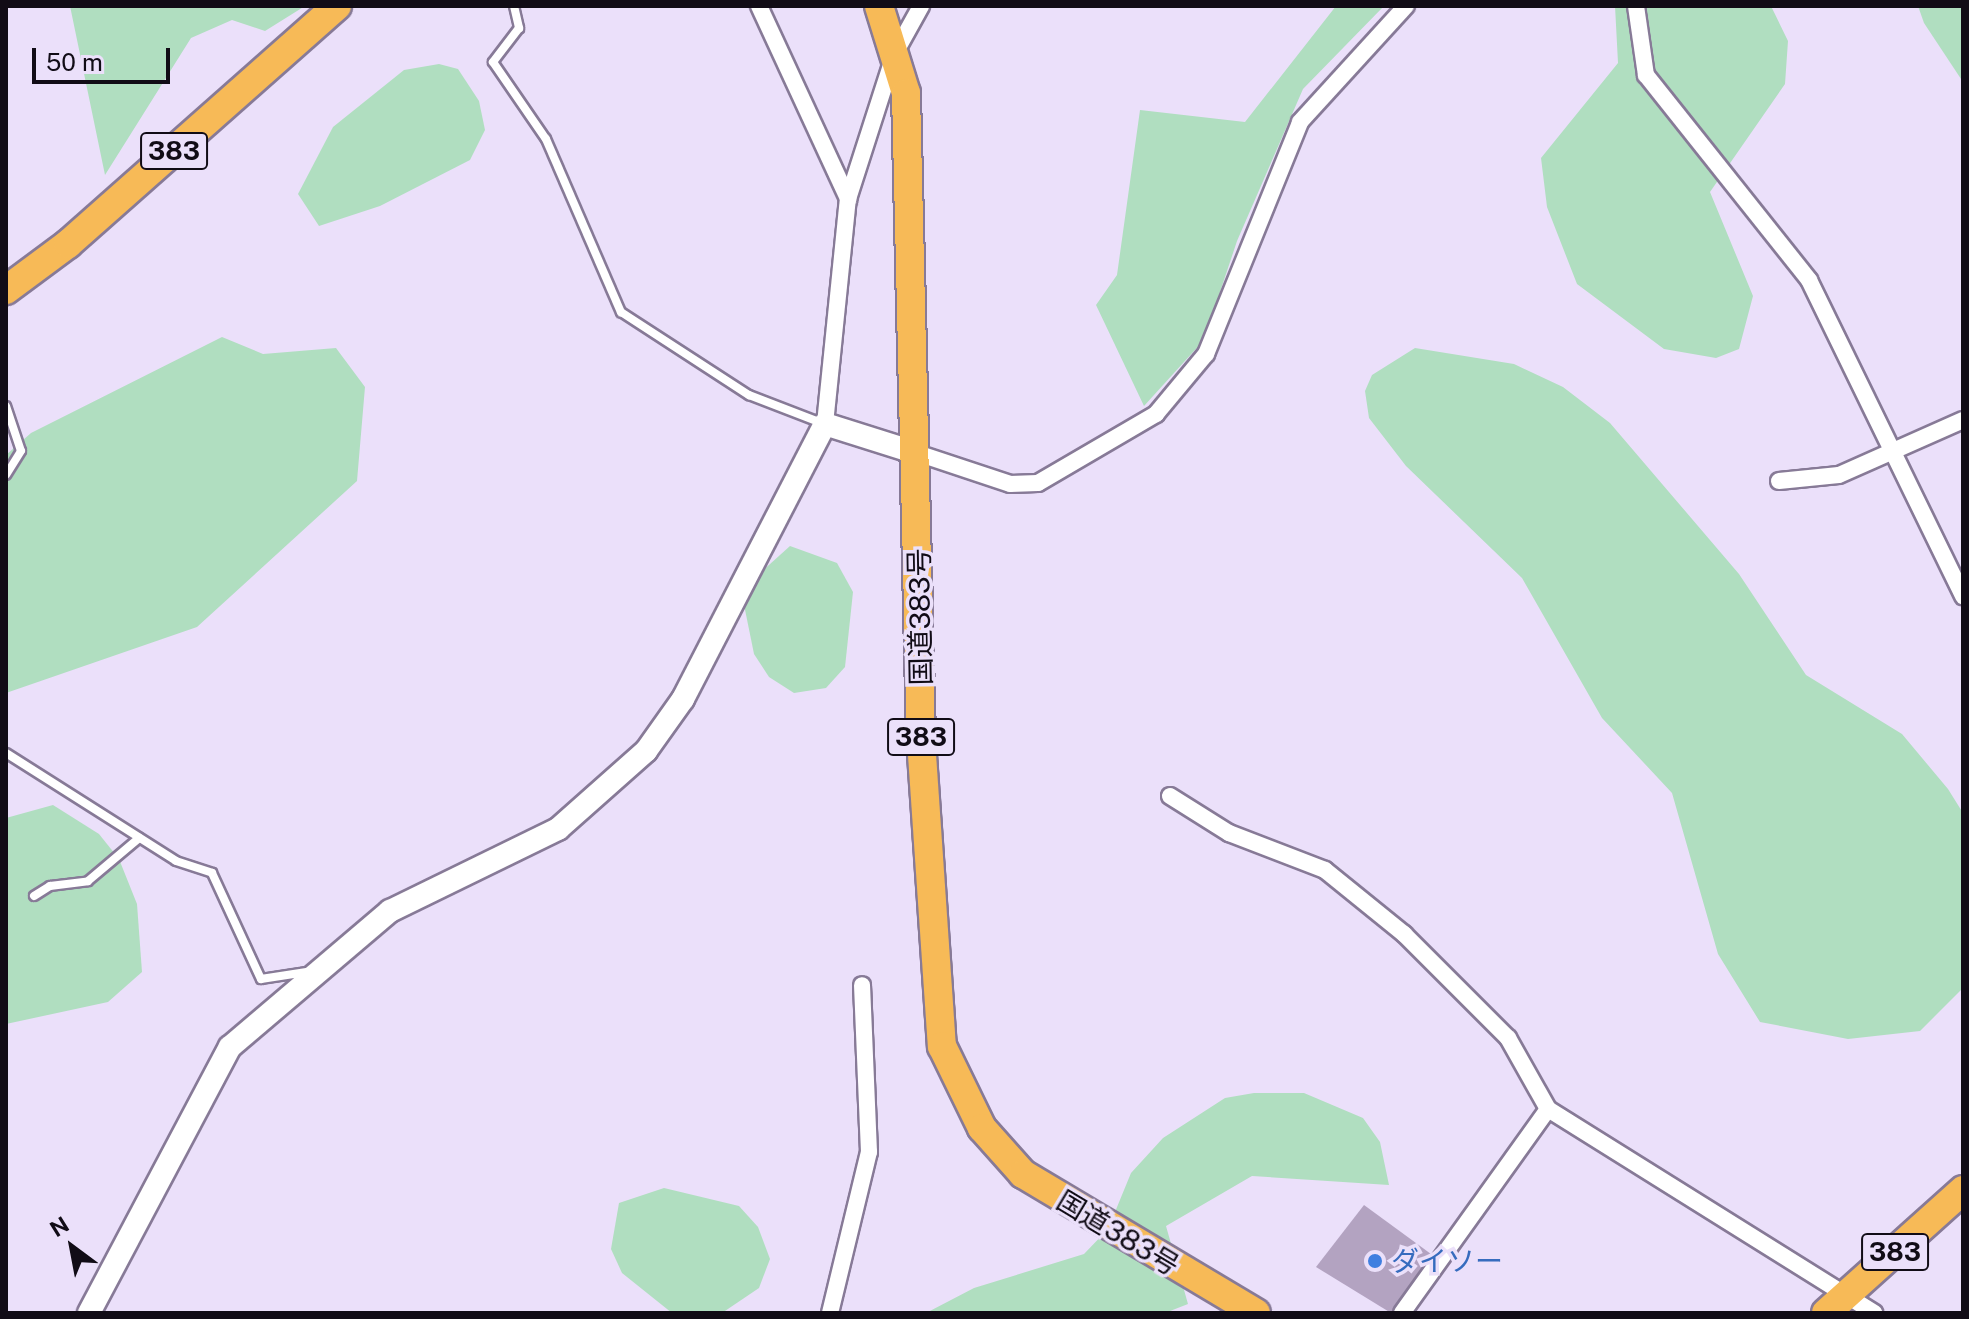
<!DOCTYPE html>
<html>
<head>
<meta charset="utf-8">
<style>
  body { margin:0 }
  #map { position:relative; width:1969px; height:1319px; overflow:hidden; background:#ebe0fa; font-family:"Public Sans","Noto Sans JP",sans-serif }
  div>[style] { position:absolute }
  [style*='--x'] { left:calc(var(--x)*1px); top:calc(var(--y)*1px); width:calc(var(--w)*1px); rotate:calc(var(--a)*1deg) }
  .green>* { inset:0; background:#b0dec0 }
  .building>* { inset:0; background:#b3a3c1 }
  .roads { filter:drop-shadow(2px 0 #877a97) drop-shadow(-2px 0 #877a97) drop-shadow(0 2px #877a97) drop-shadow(0 -2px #877a97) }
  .service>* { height:8px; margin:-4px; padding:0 4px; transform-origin:4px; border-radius:4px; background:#fff }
  .minor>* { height:16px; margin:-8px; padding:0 8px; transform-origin:8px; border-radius:8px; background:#fff }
  .tertiary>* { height:22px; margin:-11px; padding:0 11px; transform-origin:11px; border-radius:11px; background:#fff }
  .trunk>* { height:28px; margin:-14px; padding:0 14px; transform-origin:14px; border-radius:14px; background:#f7ba57 }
  .dots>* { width:22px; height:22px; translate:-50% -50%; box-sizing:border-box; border:4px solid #ebe0fa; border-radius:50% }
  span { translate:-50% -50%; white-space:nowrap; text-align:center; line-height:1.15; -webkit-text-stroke:7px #ebe0fa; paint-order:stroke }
  .shield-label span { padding:2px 6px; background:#ebe0fa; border:2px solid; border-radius:6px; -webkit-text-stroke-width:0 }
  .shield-label { font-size:26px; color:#110c16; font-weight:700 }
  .street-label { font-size:28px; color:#110c16 }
  .shop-label { font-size:28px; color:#366cbe }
  .left { translate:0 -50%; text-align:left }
  .frame { position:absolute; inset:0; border:8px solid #110c16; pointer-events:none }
  .north { position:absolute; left:32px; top:1207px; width:80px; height:80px; -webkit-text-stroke:6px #ebe0fa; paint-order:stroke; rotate:328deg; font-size:22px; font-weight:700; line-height:32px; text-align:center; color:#110c16 }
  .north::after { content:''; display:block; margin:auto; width:28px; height:36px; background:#110c16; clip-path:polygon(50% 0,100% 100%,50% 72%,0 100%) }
  .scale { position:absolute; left:32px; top:48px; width:138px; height:36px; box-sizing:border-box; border:4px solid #110c16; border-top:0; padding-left:10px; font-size:24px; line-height:28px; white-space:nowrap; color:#110c16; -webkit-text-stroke:6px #ebe0fa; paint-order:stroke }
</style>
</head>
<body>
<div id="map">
  <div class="green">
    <i style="clip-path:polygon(70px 6px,305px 6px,265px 31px,232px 20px,191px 38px,105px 175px)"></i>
    <i style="clip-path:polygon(1336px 6px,1384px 6px,1303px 89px,1237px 241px,1204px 340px,1144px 406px,1096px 305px,1117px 275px,1140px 110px,1245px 122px)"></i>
    <i style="clip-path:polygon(1615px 6px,1771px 6px,1788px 41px,1785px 84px,1710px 192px,1753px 296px,1739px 349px,1716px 358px,1664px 349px,1577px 284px,1547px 207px,1541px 158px,1618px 63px)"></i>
    <i style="clip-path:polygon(1918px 6px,1963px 6px,1963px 82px,1924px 23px)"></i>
    <i style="clip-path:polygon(439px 64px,458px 69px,479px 101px,485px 130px,470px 160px,380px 206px,319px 226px,298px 194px,333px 127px,404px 70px)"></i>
    <i style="clip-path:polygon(222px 337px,263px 354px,336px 348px,365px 387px,357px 481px,197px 627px,6px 693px,6px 455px,31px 433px)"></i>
    <i style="clip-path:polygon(1415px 348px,1514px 364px,1563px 387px,1610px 423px,1739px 574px,1806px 675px,1902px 734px,1948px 789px,1963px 813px,1963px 988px,1920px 1031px,1848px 1039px,1760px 1022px,1718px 954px,1672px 793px,1602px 718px,1522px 578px,1406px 466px,1369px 418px,1365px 391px,1372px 375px)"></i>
    <i style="clip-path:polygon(790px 546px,837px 563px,853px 592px,845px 667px,826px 688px,794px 693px,769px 677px,754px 654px,741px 590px)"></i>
    <i style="clip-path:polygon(53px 805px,99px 834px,119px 859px,137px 904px,142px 972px,108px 1002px,6px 1024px,6px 818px)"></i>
    <i style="clip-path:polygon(1254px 1093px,1304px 1093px,1363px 1118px,1380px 1142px,1389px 1185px,1252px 1176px,1166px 1226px,1188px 1304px,1165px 1313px,926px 1313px,974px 1288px,1084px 1254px,1108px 1229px,1131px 1173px,1163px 1138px,1225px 1098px)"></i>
    <i style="clip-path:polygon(664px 1188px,739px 1206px,758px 1227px,770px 1259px,759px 1288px,722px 1313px,672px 1313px,622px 1273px,611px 1249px,619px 1203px)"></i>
  </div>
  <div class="building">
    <i style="clip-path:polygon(1364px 1205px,1431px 1254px,1391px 1313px,1316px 1267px)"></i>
  </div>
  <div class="roads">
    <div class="service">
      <i style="--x:514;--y:6;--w:23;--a:77"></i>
      <i style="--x:519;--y:28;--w:43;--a:127.4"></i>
      <i style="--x:493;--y:62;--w:93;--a:55.5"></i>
      <i style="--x:546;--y:139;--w:189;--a:66.6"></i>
      <i style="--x:621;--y:312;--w:153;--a:33"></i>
      <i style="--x:749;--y:395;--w:80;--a:21.1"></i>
      <i style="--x:6;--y:406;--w:47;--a:71.6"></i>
      <i style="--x:21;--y:451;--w:28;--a:122"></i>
      <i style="--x:6;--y:753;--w:201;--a:32.4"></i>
      <i style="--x:176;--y:861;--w:38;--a:18"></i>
      <i style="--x:212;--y:873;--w:117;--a:65.2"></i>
      <i style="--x:261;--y:979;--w:46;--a:-8.8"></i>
      <i style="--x:34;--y:896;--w:19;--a:-32"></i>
      <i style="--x:50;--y:886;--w:38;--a:-7"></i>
      <i style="--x:88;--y:881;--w:67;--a:-40.1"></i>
    </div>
    <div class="minor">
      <i style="--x:759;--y:6;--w:213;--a:65.2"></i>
      <i style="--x:1636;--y:6;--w:70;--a:81.8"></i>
      <i style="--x:1646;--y:75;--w:262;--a:51.5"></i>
      <i style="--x:1809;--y:280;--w:352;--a:64"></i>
      <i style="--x:825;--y:424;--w:226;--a:-84.2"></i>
      <i style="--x:848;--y:199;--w:153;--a:-72.2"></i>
      <i style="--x:895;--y:53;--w:54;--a:-61"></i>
      <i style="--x:917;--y:453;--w:98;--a:18.4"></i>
      <i style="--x:1010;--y:484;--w:28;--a:-2"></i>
      <i style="--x:1038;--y:483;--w:137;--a:-30.3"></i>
      <i style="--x:1156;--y:414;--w:78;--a:-50.2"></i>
      <i style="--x:1206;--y:354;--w:250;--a:-67.9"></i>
      <i style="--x:1300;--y:122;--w:157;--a:-47.6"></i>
      <i style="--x:1779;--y:481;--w:60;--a:-5.7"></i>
      <i style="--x:1839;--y:475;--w:136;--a:-23.9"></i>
      <i style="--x:1170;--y:796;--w:70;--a:32.1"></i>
      <i style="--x:1229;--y:833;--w:103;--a:21.1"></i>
      <i style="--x:1325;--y:870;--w:102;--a:39"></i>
      <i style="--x:1404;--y:934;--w:147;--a:45"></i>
      <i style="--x:1508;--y:1038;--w:81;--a:60.6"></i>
      <i style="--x:1548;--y:1109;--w:385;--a:32"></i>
      <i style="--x:830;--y:1313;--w:166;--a:-76.4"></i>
      <i style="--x:869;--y:1152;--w:167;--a:-92.4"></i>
      <i style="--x:1402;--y:1313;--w:251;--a:-54.4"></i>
    </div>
    <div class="tertiary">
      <i style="--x:89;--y:1313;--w:301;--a:-62.1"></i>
      <i style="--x:230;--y:1047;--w:210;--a:-40.4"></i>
      <i style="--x:390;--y:911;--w:187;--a:-26"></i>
      <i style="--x:558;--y:829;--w:118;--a:-41.6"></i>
      <i style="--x:646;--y:751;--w:64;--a:-54.6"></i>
      <i style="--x:683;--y:699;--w:309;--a:-62.7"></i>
      <i style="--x:825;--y:424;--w:96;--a:17.5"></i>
    </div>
    <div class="trunk">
      <i style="--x:879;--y:6;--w:91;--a:72.8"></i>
      <i style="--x:906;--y:93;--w:647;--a:88.67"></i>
      <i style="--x:921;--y:740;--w:307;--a:86.1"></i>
      <i style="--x:942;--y:1046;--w:91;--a:64"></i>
      <i style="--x:982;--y:1128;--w:62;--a:48.3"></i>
      <i style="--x:1023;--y:1174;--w:271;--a:30.8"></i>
      <i style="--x:6;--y:290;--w:77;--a:-36.6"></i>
      <i style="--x:68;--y:244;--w:359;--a:-41.5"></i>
      <i style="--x:1826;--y:1313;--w:184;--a:-41.9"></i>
    </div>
  </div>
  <div class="dots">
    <i style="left:1375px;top:1261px;background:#3f7fe0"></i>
  </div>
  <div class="shield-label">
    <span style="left:174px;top:151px">383</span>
    <span style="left:921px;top:737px">383</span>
    <span style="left:1895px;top:1252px">383</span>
  </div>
  <div class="street-label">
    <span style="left:920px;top:617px;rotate:-91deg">国道383号</span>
    <span style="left:1118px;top:1233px;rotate:31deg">国道383号</span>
  </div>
  <div class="shop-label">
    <span class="left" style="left:1391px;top:1261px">ダイソー</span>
  </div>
  <div class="frame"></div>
  <div class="north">N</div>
  <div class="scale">50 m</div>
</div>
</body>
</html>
